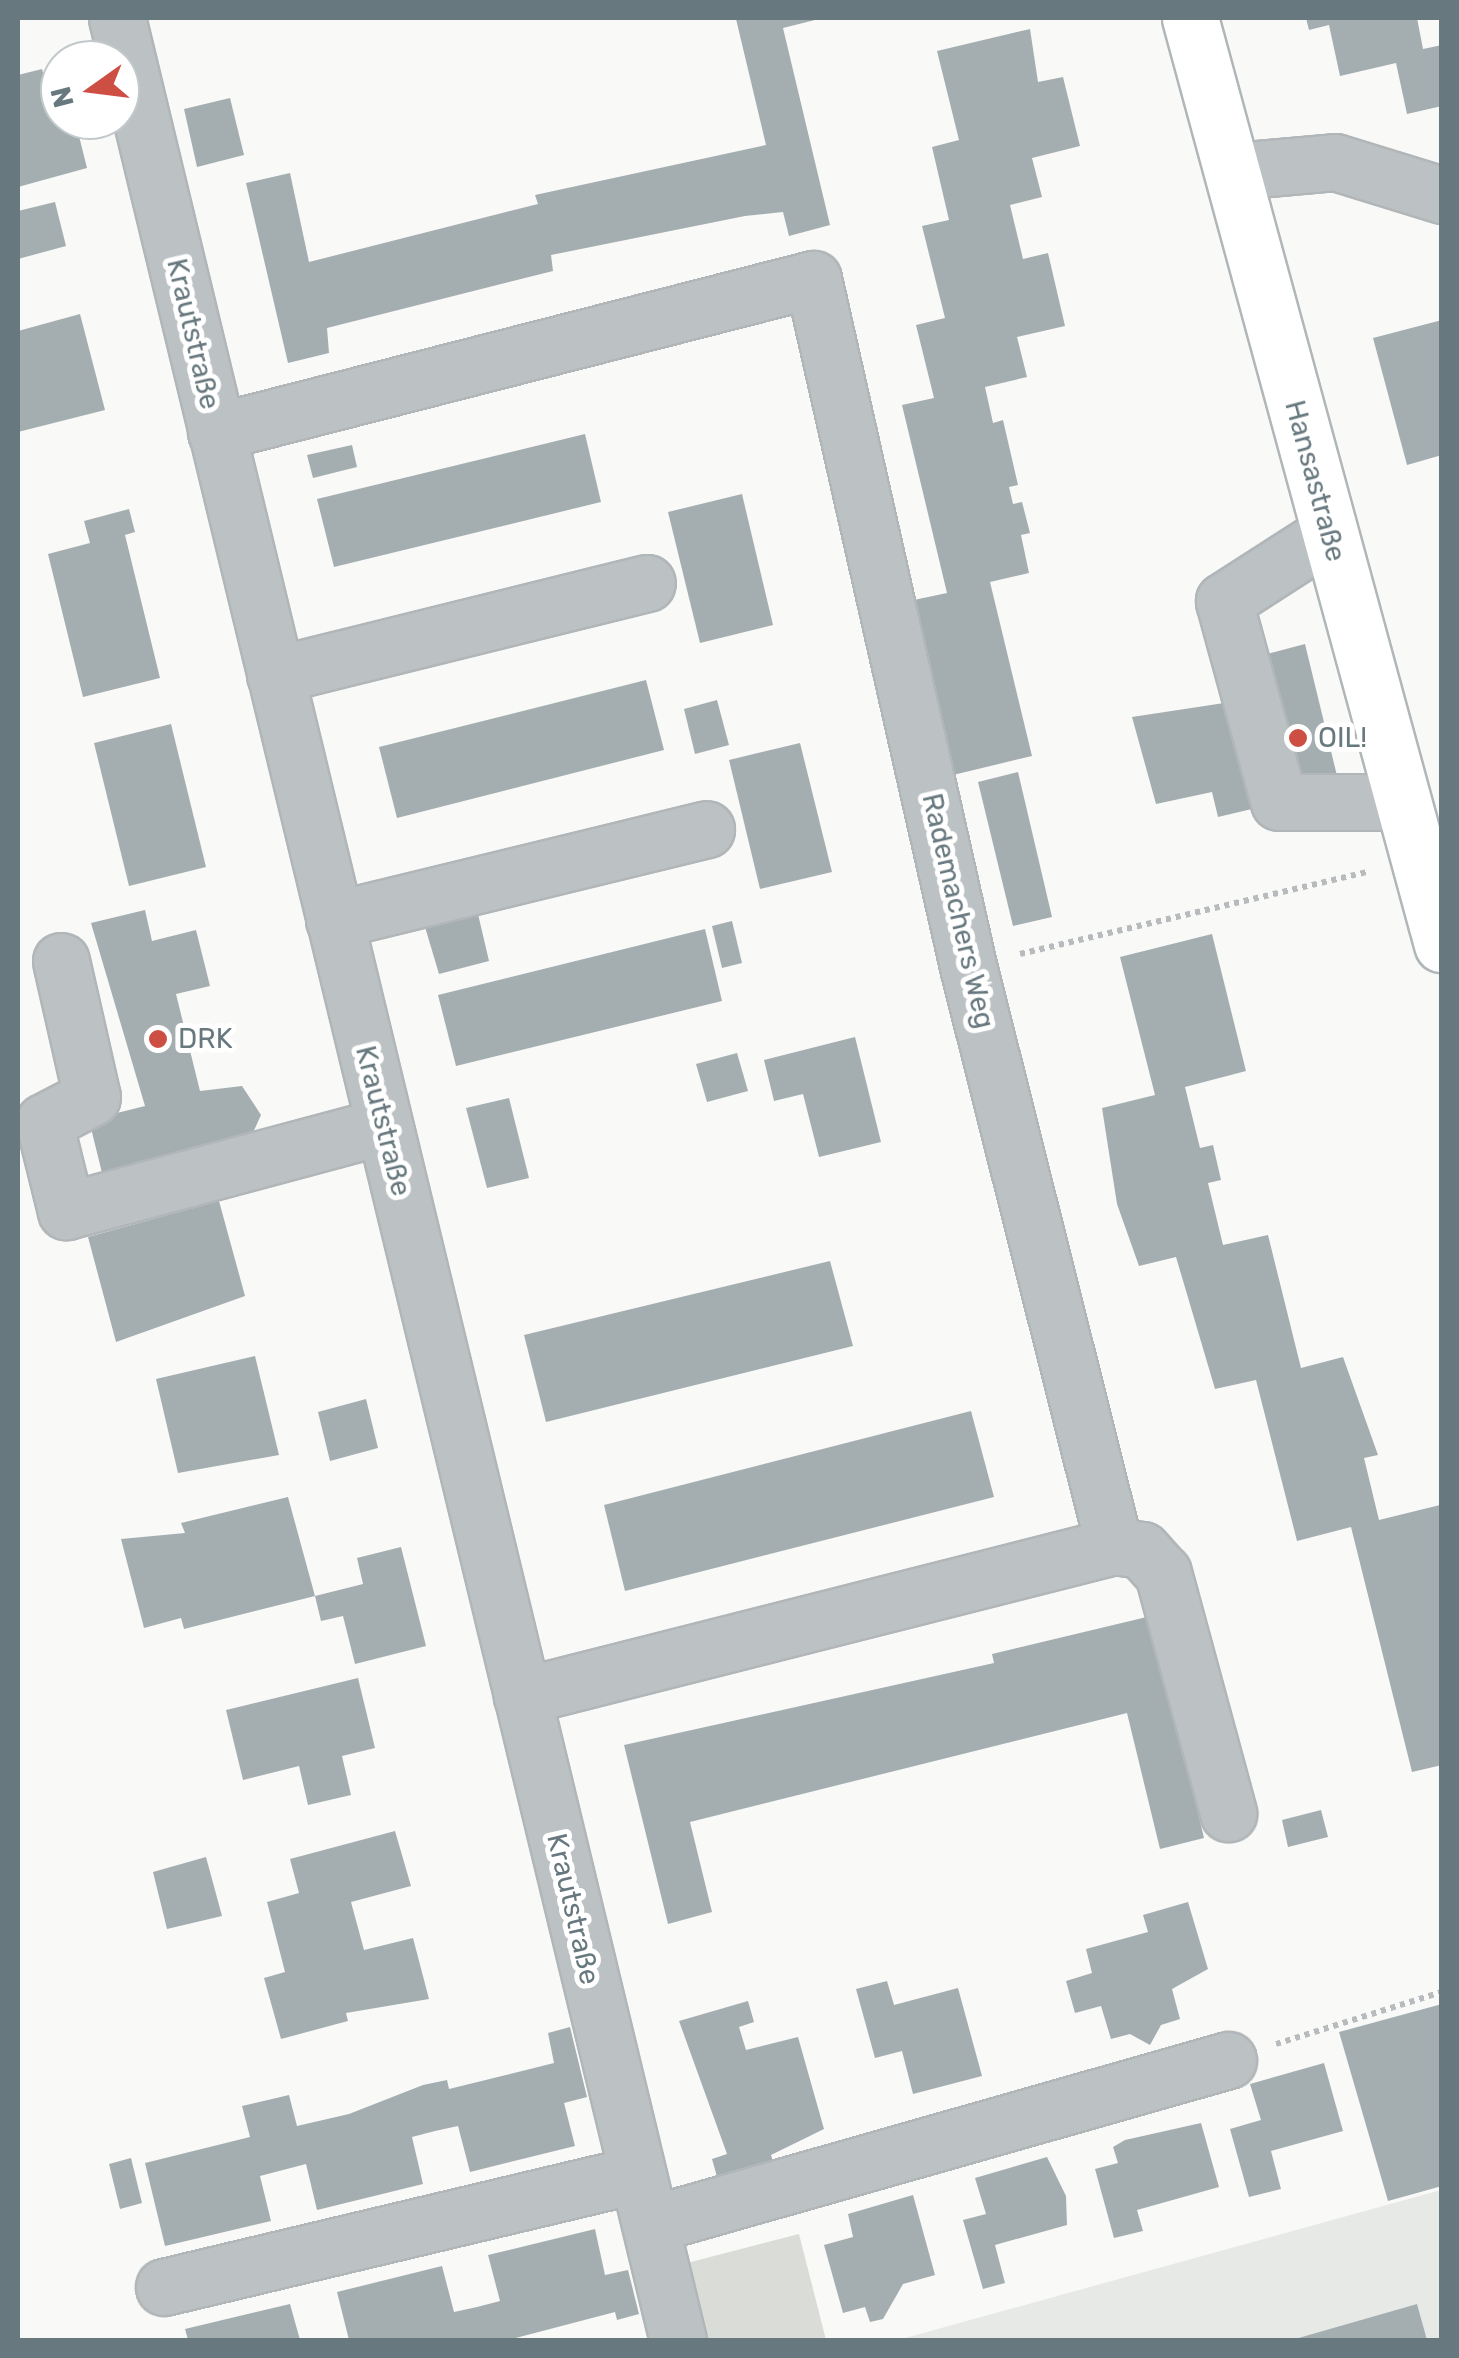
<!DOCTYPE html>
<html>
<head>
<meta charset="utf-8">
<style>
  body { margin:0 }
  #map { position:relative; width:1459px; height:2358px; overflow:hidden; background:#f9f9f7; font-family:Rubik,sans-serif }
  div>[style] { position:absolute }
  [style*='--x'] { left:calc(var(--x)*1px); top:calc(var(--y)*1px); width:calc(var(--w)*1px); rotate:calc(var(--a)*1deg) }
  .built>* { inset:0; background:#e7e9e7 }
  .green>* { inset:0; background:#daddd7 }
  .building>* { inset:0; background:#a4aeb1 }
  .path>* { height:6px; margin-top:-3px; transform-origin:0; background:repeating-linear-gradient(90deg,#b7bbbd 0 5px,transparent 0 10px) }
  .roads { filter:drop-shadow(2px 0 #b1b6b9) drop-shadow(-2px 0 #b1b6b9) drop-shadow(0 2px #b1b6b9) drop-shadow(0 -2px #b1b6b9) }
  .minor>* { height:55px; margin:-27.5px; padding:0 27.5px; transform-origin:27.5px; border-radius:27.5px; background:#bcc2c4 }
  .major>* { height:55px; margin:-27.5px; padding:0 27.5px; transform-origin:27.5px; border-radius:27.5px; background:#fff }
  .dots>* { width:28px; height:28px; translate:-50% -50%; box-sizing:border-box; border:5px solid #fff; border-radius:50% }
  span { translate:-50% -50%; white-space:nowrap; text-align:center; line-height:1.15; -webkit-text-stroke:10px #fff; paint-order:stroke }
  .street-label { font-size:28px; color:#67787e }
  .poi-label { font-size:28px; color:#67787e }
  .left { translate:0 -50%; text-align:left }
  .frame { position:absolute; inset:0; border:20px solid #67787e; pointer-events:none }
  .north { position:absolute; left:40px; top:40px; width:100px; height:100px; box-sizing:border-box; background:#fff; border:2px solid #c2c9cb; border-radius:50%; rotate:256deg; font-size:28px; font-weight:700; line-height:40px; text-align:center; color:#67787e }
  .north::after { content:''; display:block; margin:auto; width:35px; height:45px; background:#cd4e43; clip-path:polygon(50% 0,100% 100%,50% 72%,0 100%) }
</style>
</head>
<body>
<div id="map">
  <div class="built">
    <i style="clip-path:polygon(1441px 2190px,1441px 2340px,898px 2340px)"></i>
  </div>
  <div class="green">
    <i style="clip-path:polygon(799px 2234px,826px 2340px,706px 2340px,687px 2263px)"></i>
  </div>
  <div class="building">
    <i style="clip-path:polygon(823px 18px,783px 28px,830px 225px,789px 236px,783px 212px,745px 216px,551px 255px,553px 271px,327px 328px,329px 353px,288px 363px,246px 183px,290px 173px,309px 262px,538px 204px,535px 195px,766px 145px,736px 19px)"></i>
    <i style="clip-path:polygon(1306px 18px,1417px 18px,1423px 49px,1442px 45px,1442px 106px,1407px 114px,1396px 63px,1340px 76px,1329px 25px,1309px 30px)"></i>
    <i style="clip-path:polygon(1030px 29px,1038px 82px,1063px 77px,1080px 146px,1032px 158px,1042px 197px,1010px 205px,1023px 259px,1048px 253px,1065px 326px,1017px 337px,1027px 377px,985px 387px,993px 423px,1003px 420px,1018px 485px,1009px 487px,1013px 504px,1022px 502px,1030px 533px,1021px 535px,1029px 573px,990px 582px,1032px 756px,953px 775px,909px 601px,947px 593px,902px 405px,934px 398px,916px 325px,945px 318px,922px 226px,949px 220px,932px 147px,959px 140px,937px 51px)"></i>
    <i style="clip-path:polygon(42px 69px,54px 113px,75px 120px,87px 168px,18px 187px,18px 75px)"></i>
    <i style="clip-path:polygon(230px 98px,244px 155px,197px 167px,184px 109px)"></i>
    <i style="clip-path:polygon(55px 202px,66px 246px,18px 259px,18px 211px)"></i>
    <i style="clip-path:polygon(80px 314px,105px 410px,18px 432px,18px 331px)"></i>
    <i style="clip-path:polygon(1442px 320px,1442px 455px,1407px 465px,1373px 338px)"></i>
    <i style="clip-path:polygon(585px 434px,601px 502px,334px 567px,317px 499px)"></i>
    <i style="clip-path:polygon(352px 445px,357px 467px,313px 478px,307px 455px)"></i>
    <i style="clip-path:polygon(742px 494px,773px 625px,700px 643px,668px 512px)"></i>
    <i style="clip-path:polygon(129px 509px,135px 532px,125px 535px,160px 678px,83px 697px,48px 554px,90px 543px,84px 521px)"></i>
    <i style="clip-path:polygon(1305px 644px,1340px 788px,1218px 817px,1212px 792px,1156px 804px,1132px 717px,1257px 698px,1248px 659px)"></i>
    <i style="clip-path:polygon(646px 680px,664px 750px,397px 818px,379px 747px)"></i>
    <i style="clip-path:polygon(717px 700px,729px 745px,695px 754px,684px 709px)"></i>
    <i style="clip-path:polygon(171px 724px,206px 867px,129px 886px,94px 743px)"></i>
    <i style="clip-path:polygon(800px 743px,832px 872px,760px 889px,729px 760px)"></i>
    <i style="clip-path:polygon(1018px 772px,1052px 917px,1013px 926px,978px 782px)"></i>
    <i style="clip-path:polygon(145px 910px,152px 941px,196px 930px,210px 986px,176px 994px,200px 1091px,242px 1086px,261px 1115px,251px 1137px,103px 1177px,89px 1120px,145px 1106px,91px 923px)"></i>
    <i style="clip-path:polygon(478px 914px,489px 961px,439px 974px,425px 927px)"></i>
    <i style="clip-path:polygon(732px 921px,742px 963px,722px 968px,712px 926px)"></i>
    <i style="clip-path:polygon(705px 929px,722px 1001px,456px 1066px,438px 995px)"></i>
    <i style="clip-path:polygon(1212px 934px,1246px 1071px,1185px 1087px,1200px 1148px,1213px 1145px,1221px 1180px,1208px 1183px,1223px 1245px,1268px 1235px,1301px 1368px,1343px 1357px,1378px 1455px,1364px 1458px,1379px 1520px,1440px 1505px,1442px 1765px,1412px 1772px,1351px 1527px,1297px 1541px,1256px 1380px,1215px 1389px,1176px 1257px,1139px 1266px,1117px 1204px,1102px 1108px,1155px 1095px,1120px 957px)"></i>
    <i style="clip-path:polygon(855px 1037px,881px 1142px,819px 1157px,803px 1094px,774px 1101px,764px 1060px)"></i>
    <i style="clip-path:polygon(737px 1053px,748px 1091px,707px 1102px,696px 1064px)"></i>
    <i style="clip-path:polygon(509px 1098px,529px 1178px,487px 1188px,466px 1108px)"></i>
    <i style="clip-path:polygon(219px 1201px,245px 1296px,116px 1342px,88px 1237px)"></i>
    <i style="clip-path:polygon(830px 1261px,853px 1346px,546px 1422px,524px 1335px)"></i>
    <i style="clip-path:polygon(255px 1356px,279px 1455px,178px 1473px,156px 1379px)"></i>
    <i style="clip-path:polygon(366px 1399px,378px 1448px,330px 1461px,318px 1412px)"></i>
    <i style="clip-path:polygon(971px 1411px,994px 1497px,625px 1591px,604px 1505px)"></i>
    <i style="clip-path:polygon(288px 1497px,315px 1596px,184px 1629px,181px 1618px,144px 1628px,121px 1539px,185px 1533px,181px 1523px)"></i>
    <i style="clip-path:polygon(401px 1547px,426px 1646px,355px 1664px,343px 1616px,321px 1621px,315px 1596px,363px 1584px,357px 1558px)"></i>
    <i style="clip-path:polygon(1151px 1616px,1204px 1838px,1160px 1849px,1127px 1713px,690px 1822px,712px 1912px,668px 1924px,624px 1745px,994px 1663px,992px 1654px)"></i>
    <i style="clip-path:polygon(358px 1678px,375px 1748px,342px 1756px,351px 1795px,308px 1805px,299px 1766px,243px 1780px,226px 1710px)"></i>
    <i style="clip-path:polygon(1321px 1810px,1328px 1837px,1288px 1847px,1282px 1820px)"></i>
    <i style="clip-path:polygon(395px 1831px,411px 1886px,351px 1902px,364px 1950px,413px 1938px,429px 1999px,346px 2013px,348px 2021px,281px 2039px,264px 1978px,285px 1972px,267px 1902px,299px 1893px,290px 1859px)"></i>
    <i style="clip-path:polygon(206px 1857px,222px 1916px,167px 1929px,153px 1872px)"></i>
    <i style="clip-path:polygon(1188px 1902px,1208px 1969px,1172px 1989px,1180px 2019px,1161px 2025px,1150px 2045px,1130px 2034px,1111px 2039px,1101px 2006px,1075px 2013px,1066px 1981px,1092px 1973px,1086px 1949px,1148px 1932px,1143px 1915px)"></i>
    <i style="clip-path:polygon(887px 1981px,894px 2005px,958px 1988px,982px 2076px,913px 2094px,902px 2051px,875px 2058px,856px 1989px)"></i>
    <i style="clip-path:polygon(748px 2001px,754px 2022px,739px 2027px,746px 2050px,798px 2037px,824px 2129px,771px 2155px,777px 2175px,721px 2191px,712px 2159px,727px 2154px,679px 2021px)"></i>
    <i style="clip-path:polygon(1442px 2004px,1442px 2186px,1388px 2201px,1339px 2032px)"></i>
    <i style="clip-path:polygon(570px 2027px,587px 2097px,564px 2103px,575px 2146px,470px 2172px,458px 2126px,435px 2131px,412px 2137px,423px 2184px,317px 2210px,306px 2164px,260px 2176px,271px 2221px,165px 2246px,145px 2163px,250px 2137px,242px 2106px,289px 2095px,297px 2126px,349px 2114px,423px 2085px,447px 2080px,449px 2089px,554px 2063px,548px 2033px)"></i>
    <i style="clip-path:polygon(1324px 2063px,1343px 2131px,1271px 2151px,1281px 2189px,1249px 2197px,1230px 2129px,1261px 2120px,1250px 2084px)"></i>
    <i style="clip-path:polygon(1201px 2123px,1219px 2187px,1137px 2210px,1143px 2231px,1114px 2238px,1095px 2169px,1118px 2163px,1113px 2147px,1125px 2140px)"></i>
    <i style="clip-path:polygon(1047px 2157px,1066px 2196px,1067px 2225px,995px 2245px,1005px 2283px,983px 2289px,963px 2220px,986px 2214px,975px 2178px)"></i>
    <i style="clip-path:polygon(131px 2158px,142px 2203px,120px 2209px,109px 2164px)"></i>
    <i style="clip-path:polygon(913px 2195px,935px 2275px,903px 2284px,883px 2319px,870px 2322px,865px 2307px,843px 2313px,824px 2245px,853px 2237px,848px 2214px)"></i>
    <i style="clip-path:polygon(595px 2229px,605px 2275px,628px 2270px,639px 2314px,617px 2320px,615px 2312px,508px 2340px,349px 2340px,337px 2292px,442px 2266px,454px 2312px,477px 2307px,500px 2301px,488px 2255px)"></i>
    <i style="clip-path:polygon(290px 2304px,300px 2340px,188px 2340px,185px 2329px)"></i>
    <i style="clip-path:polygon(1417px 2304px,1427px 2340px,1295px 2340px,1295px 2339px)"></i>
  </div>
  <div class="path">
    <i style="--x:1020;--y:954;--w:358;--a:-13.3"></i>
    <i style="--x:1276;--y:2044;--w:174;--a:-17.4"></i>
  </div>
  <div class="roads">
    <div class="minor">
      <i style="--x:117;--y:18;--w:2389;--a:76.42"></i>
      <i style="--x:1235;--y:171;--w:100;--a:-5.1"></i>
      <i style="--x:1335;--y:162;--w:112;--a:17.1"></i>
      <i style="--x:216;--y:432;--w:616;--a:-14.37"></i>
      <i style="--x:813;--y:279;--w:704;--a:77.29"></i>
      <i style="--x:968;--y:966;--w:598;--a:75.87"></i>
      <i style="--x:1114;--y:1546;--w:611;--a:165.78"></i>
      <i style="--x:1328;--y:534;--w:124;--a:147.2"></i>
      <i style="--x:1224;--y:601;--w:208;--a:74.7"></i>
      <i style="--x:1279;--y:802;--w:123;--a:0"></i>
      <i style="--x:275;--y:675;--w:383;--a:-13.9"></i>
      <i style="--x:334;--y:920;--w:383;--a:-13.7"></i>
      <i style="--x:61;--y:961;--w:139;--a:77.2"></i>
      <i style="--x:92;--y:1097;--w:54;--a:152.5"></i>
      <i style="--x:44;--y:1122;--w:92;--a:76.1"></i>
      <i style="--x:66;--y:1211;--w:328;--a:-15"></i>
      <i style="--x:1114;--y:1546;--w:28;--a:8"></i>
      <i style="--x:1142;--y:1550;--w:31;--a:48"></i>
      <i style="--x:1163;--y:1573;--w:249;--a:74.8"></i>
      <i style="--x:652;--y:2224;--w:599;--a:-15.89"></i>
      <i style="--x:164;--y:2287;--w:486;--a:-13.4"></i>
    </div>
    <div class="major">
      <i style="--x:1190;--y:18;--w:960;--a:74.78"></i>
    </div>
  </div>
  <div class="dots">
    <i style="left:1298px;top:738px;background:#cd4e43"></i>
    <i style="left:158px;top:1039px;background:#cd4e43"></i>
  </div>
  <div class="street-label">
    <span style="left:193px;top:334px;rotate:77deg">Krautstraße</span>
    <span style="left:1315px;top:481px;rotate:75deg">Hansastraße</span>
    <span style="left:958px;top:911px;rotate:77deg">Rademachers Weg</span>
    <span style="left:383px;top:1121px;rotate:76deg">Krautstraße</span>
    <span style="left:573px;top:1909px;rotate:77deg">Krautstraße</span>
  </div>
  <div class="poi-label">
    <span class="left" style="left:1318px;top:738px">OIL!</span>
    <span class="left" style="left:178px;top:1039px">DRK</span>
  </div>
  <div class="frame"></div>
  <div class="north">N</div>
</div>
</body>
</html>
